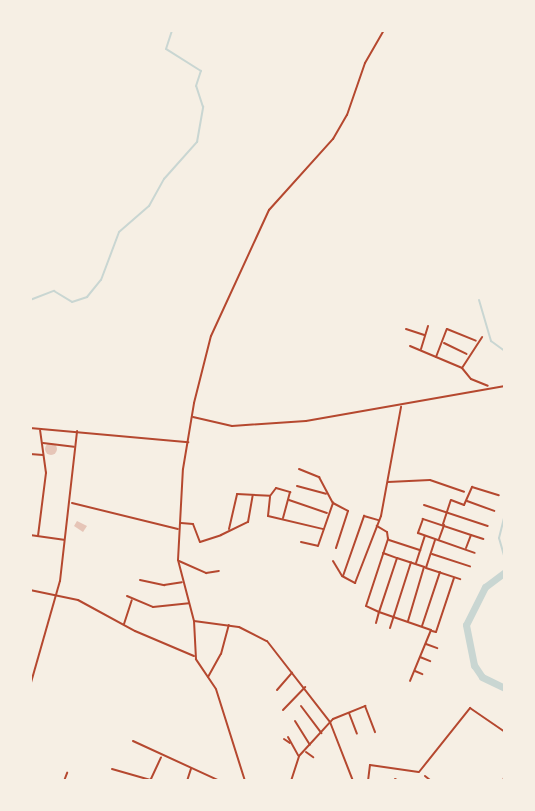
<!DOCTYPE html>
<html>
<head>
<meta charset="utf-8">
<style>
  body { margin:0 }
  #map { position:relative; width:535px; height:811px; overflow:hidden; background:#f6efe4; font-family:Lora,serif }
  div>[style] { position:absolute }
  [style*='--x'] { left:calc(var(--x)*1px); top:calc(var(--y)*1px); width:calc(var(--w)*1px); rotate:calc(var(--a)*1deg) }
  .stream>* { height:2px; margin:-1px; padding:0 1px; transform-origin:1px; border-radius:1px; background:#c9d6d2 }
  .river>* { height:7px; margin:-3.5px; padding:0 3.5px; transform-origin:3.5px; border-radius:3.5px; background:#c9d6d2 }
  .building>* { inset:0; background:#e6c5b7 }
  .round { border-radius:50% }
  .minor>* { height:2px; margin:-1px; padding:0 1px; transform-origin:1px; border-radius:1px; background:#b5482f }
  span { translate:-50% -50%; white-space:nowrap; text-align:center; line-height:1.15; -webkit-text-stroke:5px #f6efe4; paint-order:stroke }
  .frame { position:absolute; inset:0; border:32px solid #f6efe4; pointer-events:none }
</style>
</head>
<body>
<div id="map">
  <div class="stream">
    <i style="--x:30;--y:300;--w:26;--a:-21"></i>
    <i style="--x:54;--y:291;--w:21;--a:31"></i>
    <i style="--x:72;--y:302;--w:16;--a:-18"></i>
    <i style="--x:87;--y:297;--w:22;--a:-51"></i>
    <i style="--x:101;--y:280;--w:51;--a:-69.4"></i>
    <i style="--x:119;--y:232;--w:40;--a:-41"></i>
    <i style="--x:149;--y:206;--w:31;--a:-61"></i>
    <i style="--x:164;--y:179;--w:50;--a:-48.3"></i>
    <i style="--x:197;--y:142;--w:36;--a:-80"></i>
    <i style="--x:203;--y:107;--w:22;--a:-108"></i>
    <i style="--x:196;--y:86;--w:16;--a:-72"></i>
    <i style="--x:201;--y:71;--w:41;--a:-147.8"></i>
    <i style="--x:166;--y:49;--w:20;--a:-72"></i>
    <i style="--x:479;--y:300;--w:43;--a:73.7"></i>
    <i style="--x:491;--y:341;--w:17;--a:36"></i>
    <i style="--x:505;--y:514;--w:25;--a:104"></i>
    <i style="--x:499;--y:538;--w:22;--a:74"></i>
  </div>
  <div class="river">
    <i style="--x:505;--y:572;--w:25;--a:143"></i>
    <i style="--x:485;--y:587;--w:42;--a:116.6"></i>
    <i style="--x:466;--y:625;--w:41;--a:78.7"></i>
    <i style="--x:474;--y:665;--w:14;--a:56"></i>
    <i style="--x:482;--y:677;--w:25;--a:26"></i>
  </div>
  <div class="building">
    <i class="round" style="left:45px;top:443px;width:12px;height:12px"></i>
    <i style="clip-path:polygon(77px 521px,87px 526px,83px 532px,74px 526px)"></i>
  </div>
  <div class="minor">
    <i style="--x:406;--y:329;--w:20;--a:18"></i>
    <i style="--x:444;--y:343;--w:25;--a:26"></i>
    <i style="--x:410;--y:346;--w:56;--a:22.9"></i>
    <i style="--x:462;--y:368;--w:14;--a:51"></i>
    <i style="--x:471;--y:379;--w:18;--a:22"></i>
    <i style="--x:421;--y:349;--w:24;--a:-73"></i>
    <i style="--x:436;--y:357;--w:30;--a:-69"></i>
    <i style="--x:447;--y:329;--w:31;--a:22"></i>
    <i style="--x:462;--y:368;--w:37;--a:-57"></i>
    <i style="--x:193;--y:417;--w:40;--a:13"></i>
    <i style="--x:232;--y:426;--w:74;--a:-3.9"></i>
    <i style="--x:306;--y:421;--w:202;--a:-10"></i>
    <i style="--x:30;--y:428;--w:159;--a:5.1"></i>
    <i style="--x:43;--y:443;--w:31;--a:7"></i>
    <i style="--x:30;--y:454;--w:13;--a:4"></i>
    <i style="--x:299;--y:469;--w:22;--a:22"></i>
    <i style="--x:319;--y:477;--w:30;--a:62"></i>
    <i style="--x:333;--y:503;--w:17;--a:28"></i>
    <i style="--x:348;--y:511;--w:39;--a:108"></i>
    <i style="--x:388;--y:482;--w:42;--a:-2.7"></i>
    <i style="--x:430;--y:480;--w:36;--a:19"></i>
    <i style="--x:297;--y:486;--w:30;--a:15"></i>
    <i style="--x:270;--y:497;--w:19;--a:96"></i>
    <i style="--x:268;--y:516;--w:57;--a:13.3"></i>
    <i style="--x:289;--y:500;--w:40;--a:18.9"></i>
    <i style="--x:467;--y:501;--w:29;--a:20"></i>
    <i style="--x:72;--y:503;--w:109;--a:13.8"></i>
    <i style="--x:424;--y:505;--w:67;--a:18.2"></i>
    <i style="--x:181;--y:523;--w:12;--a:5"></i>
    <i style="--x:193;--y:524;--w:19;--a:69"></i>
    <i style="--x:200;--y:542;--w:22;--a:-18"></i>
    <i style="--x:221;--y:535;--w:30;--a:-26"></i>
    <i style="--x:248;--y:522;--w:27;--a:-80"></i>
    <i style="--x:443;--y:524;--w:25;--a:-72"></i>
    <i style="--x:451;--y:500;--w:14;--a:21"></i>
    <i style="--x:464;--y:505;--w:20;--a:-66"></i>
    <i style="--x:472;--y:487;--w:28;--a:17"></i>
    <i style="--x:229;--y:529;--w:36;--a:-77"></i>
    <i style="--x:237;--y:494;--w:33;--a:3"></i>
    <i style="--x:270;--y:496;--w:10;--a:-53"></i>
    <i style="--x:276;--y:488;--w:15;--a:16"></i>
    <i style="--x:290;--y:492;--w:27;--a:105"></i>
    <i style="--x:30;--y:535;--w:34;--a:8"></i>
    <i style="--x:471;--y:535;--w:51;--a:-161.6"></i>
    <i style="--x:423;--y:519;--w:15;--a:110"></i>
    <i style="--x:418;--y:533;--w:60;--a:19.3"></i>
    <i style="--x:38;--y:536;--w:64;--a:-82.8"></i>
    <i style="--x:46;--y:473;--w:43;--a:-97.9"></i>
    <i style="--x:439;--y:539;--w:15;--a:-70"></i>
    <i style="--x:389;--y:540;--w:33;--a:18"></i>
    <i style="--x:435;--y:540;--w:29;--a:108"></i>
    <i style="--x:426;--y:568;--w:36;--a:18"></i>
    <i style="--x:301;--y:542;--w:17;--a:13"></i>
    <i style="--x:318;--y:546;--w:46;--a:-70.8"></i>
    <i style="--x:466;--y:548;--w:14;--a:-69"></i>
    <i style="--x:471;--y:535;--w:13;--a:18"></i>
    <i style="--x:383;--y:553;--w:15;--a:20"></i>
    <i style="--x:397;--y:558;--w:57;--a:108.4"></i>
    <i style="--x:379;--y:612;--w:55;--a:19.1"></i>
    <i style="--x:431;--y:630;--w:55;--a:112.4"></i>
    <i style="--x:432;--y:554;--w:40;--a:18"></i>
    <i style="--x:397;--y:558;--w:29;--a:18"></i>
    <i style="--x:179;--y:561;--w:30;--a:24"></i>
    <i style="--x:206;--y:573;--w:13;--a:-9"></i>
    <i style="--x:333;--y:561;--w:17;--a:59"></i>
    <i style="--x:342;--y:576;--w:15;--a:28"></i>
    <i style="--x:355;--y:583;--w:72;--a:-68.8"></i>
    <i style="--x:381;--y:516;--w:111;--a:-79.6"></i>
    <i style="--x:416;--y:563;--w:28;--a:-72"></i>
    <i style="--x:343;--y:576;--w:64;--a:-70.7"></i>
    <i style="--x:364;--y:516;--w:15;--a:16"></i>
    <i style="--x:140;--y:580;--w:25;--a:12"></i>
    <i style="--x:164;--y:585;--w:18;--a:-9"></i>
    <i style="--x:30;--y:590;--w:49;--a:11.8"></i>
    <i style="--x:78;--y:600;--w:65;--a:28.5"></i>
    <i style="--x:135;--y:631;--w:64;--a:23"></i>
    <i style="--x:127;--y:596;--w:28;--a:23"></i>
    <i style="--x:153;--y:607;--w:36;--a:-6"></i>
    <i style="--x:194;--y:621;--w:45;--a:7.6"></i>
    <i style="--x:239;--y:627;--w:31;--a:27"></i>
    <i style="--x:267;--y:641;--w:103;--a:52.1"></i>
    <i style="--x:330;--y:722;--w:63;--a:68.7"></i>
    <i style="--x:408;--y:621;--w:56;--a:-73.5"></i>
    <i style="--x:376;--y:623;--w:11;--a:-75"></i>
    <i style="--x:379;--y:612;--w:14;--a:-155"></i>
    <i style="--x:366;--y:606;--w:71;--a:-71.8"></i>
    <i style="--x:388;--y:539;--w:7;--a:-98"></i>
    <i style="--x:387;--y:532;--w:12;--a:-149"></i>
    <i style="--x:124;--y:624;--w:25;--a:-72"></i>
    <i style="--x:422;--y:626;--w:57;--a:-71.6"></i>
    <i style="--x:390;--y:628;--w:69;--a:-72.3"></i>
    <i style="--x:432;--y:631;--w:4;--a:14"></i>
    <i style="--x:436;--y:632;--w:57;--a:-71.6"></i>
    <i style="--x:426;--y:644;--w:12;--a:20"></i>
    <i style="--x:420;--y:657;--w:11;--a:22"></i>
    <i style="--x:415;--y:671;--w:8;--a:23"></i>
    <i style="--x:208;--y:677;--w:26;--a:-61"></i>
    <i style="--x:221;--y:654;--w:30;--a:-75"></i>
    <i style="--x:30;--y:686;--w:109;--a:-74.1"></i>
    <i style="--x:60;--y:581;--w:151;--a:-83.5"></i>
    <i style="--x:277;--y:690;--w:23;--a:-49"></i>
    <i style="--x:301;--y:706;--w:34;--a:53"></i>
    <i style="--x:283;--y:710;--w:32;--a:-46"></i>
    <i style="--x:349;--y:713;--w:22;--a:69"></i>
    <i style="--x:295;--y:721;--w:28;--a:58"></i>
    <i style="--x:288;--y:737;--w:21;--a:61"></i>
    <i style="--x:284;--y:739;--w:7;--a:34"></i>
    <i style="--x:133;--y:741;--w:96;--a:24.7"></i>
    <i style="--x:306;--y:752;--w:9;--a:36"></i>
    <i style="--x:112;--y:769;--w:40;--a:16"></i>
    <i style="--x:425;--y:776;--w:6;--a:39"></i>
    <i style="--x:395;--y:779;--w:4;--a:27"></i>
    <i style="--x:64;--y:781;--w:9;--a:-69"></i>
    <i style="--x:150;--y:781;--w:26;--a:-65"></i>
    <i style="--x:187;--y:781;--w:13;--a:-72"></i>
    <i style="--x:245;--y:781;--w:96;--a:-107.5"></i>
    <i style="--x:216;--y:689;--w:36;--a:-124"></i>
    <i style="--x:196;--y:659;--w:38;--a:-93"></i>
    <i style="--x:194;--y:621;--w:63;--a:-104.7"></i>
    <i style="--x:178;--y:560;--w:91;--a:-86.9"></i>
    <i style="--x:183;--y:469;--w:67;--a:-80.5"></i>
    <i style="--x:194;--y:403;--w:69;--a:-75.8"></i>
    <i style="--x:211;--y:336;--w:139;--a:-65.3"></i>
    <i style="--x:269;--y:210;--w:96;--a:-48"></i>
    <i style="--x:333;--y:139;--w:28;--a:-60"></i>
    <i style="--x:347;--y:115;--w:55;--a:-70.9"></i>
    <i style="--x:365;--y:63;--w:38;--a:-60"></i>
    <i style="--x:291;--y:781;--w:26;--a:-72"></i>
    <i style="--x:299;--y:756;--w:50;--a:-47.4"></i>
    <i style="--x:333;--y:719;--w:35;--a:-22"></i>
    <i style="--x:365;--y:706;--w:28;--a:69"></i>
    <i style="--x:368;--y:781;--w:16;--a:-83"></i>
    <i style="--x:370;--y:765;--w:49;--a:8.1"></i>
    <i style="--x:419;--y:772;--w:82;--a:-51.4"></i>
    <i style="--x:470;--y:708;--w:42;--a:34.4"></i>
    <i style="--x:503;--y:781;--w:7;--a:-74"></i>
  </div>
  <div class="frame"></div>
</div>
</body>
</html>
